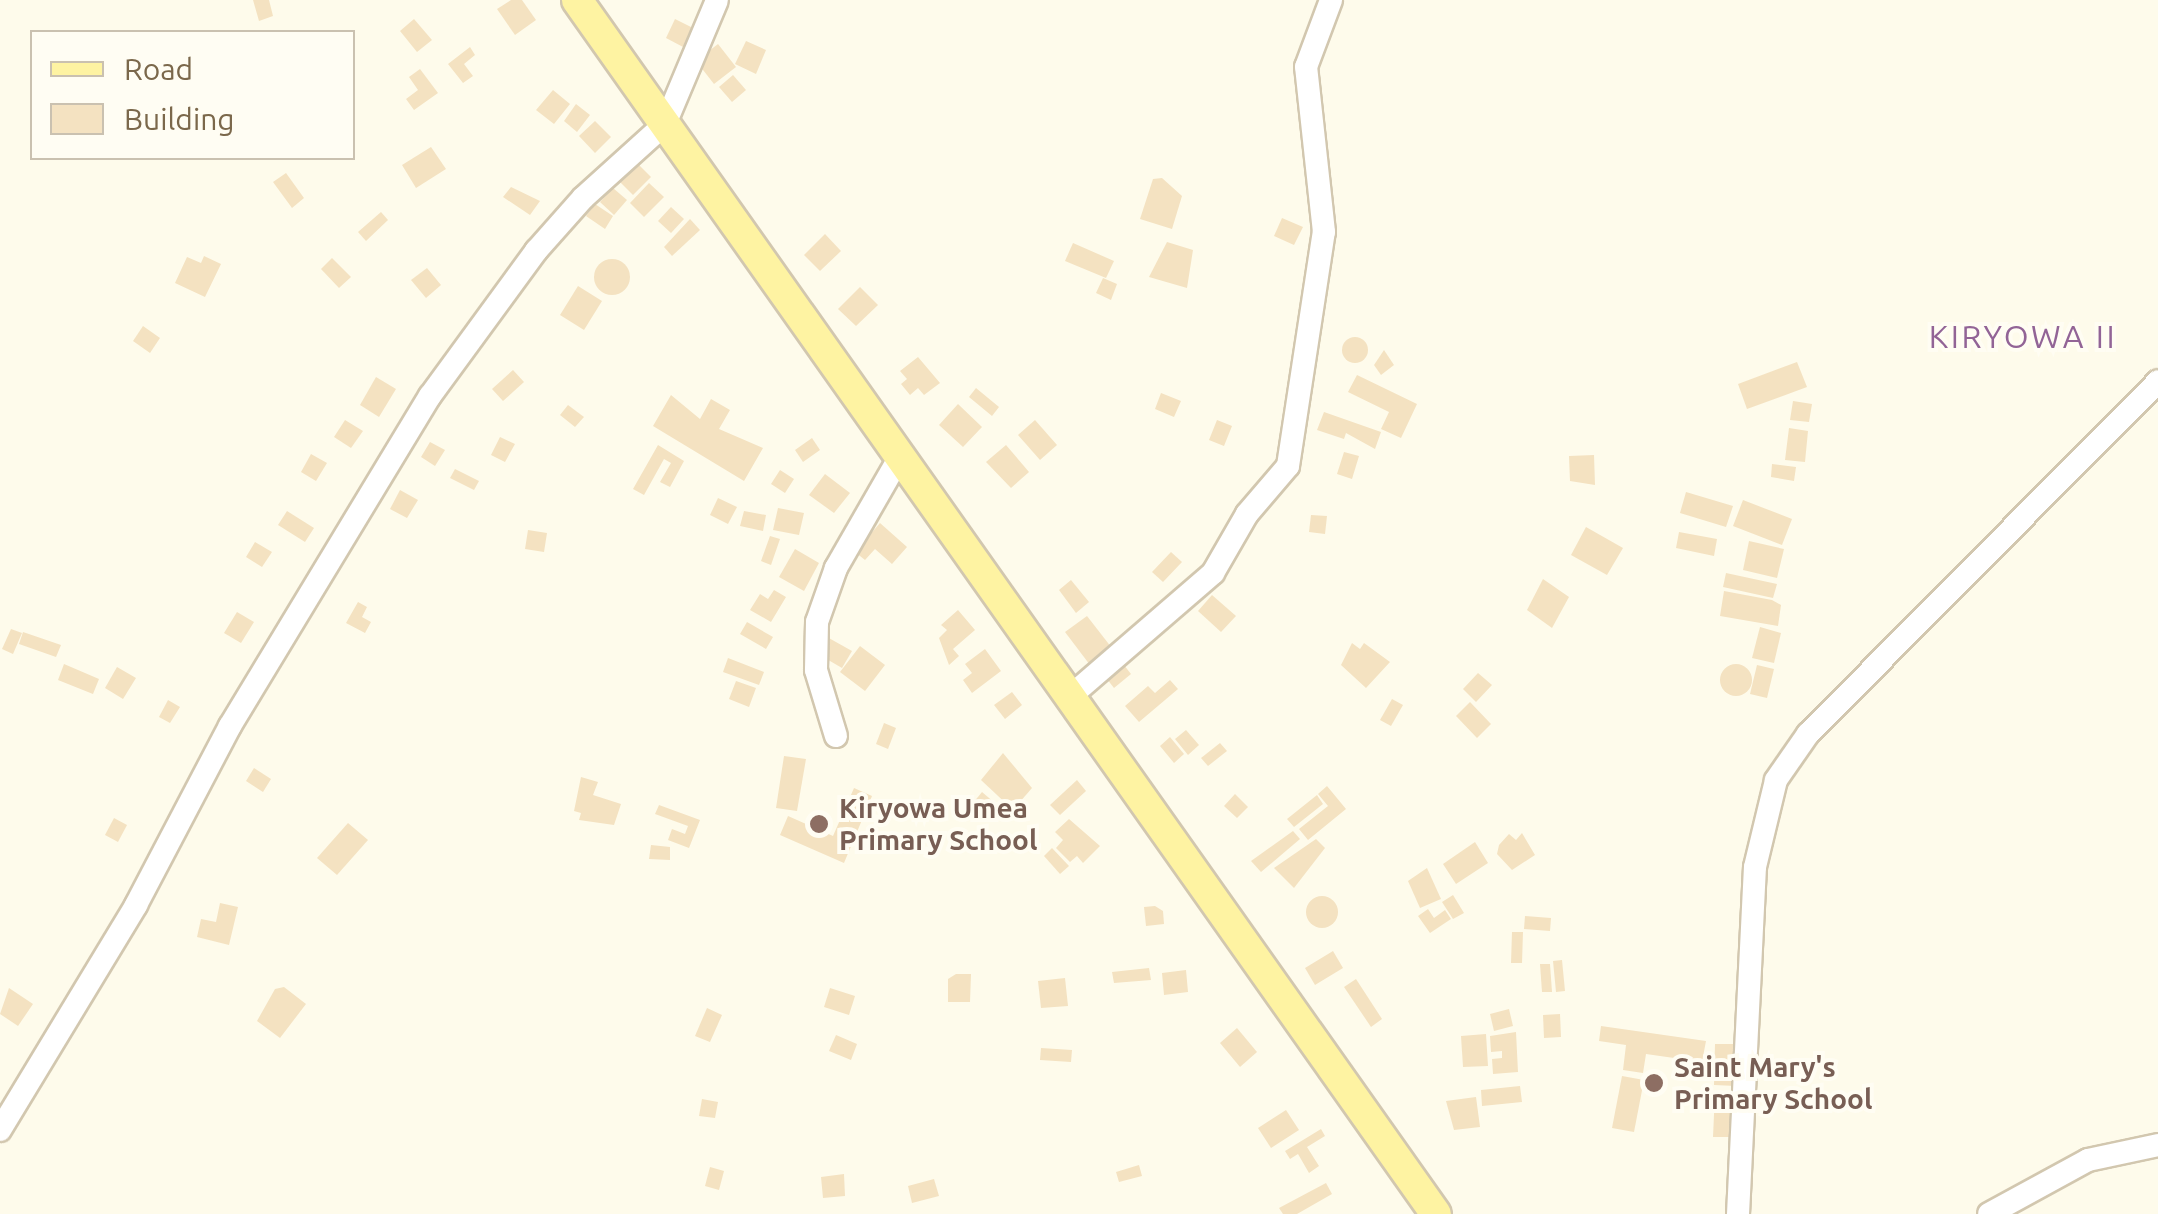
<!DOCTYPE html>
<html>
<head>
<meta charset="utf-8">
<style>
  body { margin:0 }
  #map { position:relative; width:2158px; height:1214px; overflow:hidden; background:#fefbeb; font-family:Ubuntu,sans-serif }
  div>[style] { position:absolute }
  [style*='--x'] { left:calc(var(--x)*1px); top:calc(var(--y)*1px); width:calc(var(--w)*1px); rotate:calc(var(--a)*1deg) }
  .building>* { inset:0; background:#f4e2c1 }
  .round { border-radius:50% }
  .roads { filter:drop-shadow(2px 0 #d2c7af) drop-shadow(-2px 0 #d2c7af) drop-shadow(0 2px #d2c7af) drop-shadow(0 -2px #d2c7af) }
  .minor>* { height:22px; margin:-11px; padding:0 11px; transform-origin:11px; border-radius:11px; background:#fff }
  .major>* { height:30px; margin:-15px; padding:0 15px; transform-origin:15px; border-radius:15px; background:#fef3a2 }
  .dots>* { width:28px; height:28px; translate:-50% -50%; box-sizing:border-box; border:5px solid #fffdf3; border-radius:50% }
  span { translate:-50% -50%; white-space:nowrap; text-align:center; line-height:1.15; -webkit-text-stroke:8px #fffdf3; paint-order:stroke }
  .education-label { font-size:28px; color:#785e54; font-weight:700 }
  .left { translate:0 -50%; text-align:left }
  .quarter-label { font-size:32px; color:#926496; letter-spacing:2.5px }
  .legend { position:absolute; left:30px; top:30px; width:325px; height:130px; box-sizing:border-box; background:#fffdf3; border:2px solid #cac1b0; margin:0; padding:12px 18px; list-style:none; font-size:30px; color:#7b684b }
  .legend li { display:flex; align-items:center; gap:20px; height:50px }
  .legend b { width:50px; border:2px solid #cac1b0 }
</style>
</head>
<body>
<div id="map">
  <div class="building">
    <i style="clip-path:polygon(253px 0,269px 0,273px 16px,259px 21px)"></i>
    <i style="clip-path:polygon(511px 0,522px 0,536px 20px,515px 35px,497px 9px)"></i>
    <i style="clip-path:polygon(414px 19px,432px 40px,417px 52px,400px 31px)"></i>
    <i style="clip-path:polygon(675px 19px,695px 29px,685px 48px,666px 38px)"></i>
    <i style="clip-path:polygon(746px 41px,766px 50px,756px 74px,735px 64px)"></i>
    <i style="clip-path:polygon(718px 44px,736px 67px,714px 84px,696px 61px)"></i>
    <i style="clip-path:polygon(470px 47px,475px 55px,464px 64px,473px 76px,463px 83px,448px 64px)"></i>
    <i style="clip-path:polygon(420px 69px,438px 93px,414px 110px,406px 99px,418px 90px,409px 77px)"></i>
    <i style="clip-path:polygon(733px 75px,746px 90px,732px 102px,719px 87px)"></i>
    <i style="clip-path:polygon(553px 90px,570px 104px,554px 124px,536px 110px)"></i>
    <i style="clip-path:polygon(576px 104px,590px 115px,577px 132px,564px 121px)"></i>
    <i style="clip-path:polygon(595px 121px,611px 137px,595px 153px,579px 136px)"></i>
    <i style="clip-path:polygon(431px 147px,446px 169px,416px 188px,402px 165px)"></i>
    <i style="clip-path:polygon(630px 156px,651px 177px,633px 195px,612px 174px)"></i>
    <i style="clip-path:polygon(286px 173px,304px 198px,292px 208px,273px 182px)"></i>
    <i style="clip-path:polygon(1162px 178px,1182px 196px,1172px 229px,1140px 219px,1153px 179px)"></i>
    <i style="clip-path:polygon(649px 183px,664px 197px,644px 217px,630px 203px)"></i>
    <i style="clip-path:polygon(511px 187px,540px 201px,530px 215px,503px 197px)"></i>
    <i style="clip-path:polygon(613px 188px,627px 200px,614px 215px,600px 202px)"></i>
    <i style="clip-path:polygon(595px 204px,613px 216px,605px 229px,586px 216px)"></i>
    <i style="clip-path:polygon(671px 207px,684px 219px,671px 233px,658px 221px)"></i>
    <i style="clip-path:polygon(381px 212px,388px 220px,366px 241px,358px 232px)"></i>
    <i style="clip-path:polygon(1282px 218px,1303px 227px,1294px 245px,1274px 236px)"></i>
    <i style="clip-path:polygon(690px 219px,700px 230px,672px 256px,664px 247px)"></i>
    <i style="clip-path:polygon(825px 234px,841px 251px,820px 271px,804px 255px)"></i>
    <i style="clip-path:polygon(1167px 242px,1193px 250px,1187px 288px,1149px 277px)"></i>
    <i style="clip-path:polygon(1073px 243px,1114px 261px,1106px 278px,1065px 261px)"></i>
    <i style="clip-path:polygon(204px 256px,221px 264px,205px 297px,175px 283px,187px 257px,201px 263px)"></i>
    <i style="clip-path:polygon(332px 258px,351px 277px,339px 288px,321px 269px)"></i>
    <i class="round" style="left:594px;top:259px;width:36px;height:36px"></i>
    <i style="clip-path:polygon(427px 268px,441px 285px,426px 298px,411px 280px)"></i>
    <i style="clip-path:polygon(1103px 278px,1117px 284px,1111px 300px,1096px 293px)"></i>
    <i style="clip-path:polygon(578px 286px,602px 301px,584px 330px,560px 315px)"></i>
    <i style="clip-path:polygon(860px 287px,878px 305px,856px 326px,838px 309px)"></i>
    <i style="clip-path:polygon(143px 326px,160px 338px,150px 353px,133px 341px)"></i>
    <i class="round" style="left:1342px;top:337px;width:26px;height:26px"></i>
    <i style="clip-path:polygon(1384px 350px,1394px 365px,1381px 375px,1374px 365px)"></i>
    <i style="clip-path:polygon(918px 357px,940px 383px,924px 395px,918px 388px,910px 395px,901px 384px,907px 379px,900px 371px)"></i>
    <i style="clip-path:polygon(1797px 362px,1807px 387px,1747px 409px,1738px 384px)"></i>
    <i style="clip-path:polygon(513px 370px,524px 382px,503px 401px,492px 389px)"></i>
    <i style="clip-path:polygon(1357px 375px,1417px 404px,1401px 438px,1381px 429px,1389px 412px,1348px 392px)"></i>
    <i style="clip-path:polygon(376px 377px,396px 389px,379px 417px,360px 405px)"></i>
    <i style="clip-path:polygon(976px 388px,999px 407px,992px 416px,969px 397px)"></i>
    <i style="clip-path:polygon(1161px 393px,1181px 401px,1174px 417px,1155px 409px)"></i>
    <i style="clip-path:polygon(671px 395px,700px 419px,711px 399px,730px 410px,719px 429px,763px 448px,744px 481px,653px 426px)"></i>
    <i style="clip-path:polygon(1793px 401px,1812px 404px,1809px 422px,1790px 420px)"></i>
    <i style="clip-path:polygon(958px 404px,982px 427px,963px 447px,939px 425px)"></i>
    <i style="clip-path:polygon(568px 405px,584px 417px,575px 427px,560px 415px)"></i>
    <i style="clip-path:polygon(1324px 412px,1381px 432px,1375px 449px,1346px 433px,1344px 439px,1317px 430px)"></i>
    <i style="clip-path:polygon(345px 420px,363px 431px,351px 448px,334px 437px)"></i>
    <i style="clip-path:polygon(1035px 420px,1057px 445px,1040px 460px,1018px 435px)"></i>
    <i style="clip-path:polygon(1217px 420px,1232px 426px,1224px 446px,1209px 440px)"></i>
    <i style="clip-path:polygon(1789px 428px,1808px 431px,1805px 462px,1785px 460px)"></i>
    <i style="clip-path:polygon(500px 437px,515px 444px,505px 462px,491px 455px)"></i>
    <i style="clip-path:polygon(812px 438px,820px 450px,803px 462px,795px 450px)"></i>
    <i style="clip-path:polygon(430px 442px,445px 450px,435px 466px,421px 457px)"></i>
    <i style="clip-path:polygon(658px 445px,684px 461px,670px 487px,660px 482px,671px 463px,664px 459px,644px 495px,633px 489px)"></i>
    <i style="clip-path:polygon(1006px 445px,1029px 472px,1011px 488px,986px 462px)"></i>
    <i style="clip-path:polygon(1344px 452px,1359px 456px,1352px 479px,1337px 474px)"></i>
    <i style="clip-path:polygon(311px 454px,327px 463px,316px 481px,301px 472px)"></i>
    <i style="clip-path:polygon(1594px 455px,1595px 485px,1570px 481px,1569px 456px)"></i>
    <i style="clip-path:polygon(1772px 464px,1796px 467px,1794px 481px,1771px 477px)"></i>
    <i style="clip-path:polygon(455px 469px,479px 481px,474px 490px,450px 478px)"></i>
    <i style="clip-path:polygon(780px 470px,794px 479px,785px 493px,771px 484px)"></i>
    <i style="clip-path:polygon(825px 474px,850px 493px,834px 513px,809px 495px)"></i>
    <i style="clip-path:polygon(400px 490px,418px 500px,407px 518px,390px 509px)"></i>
    <i style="clip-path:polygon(1686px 492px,1733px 506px,1726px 527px,1680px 513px)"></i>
    <i style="clip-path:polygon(718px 498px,737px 507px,728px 524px,710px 515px)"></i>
    <i style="clip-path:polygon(1743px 500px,1792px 519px,1782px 545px,1733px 526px)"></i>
    <i style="clip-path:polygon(778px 508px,804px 513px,799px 535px,773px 530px)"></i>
    <i style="clip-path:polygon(287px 511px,314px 528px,305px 542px,278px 525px)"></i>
    <i style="clip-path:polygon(744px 511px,766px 515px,763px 531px,740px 526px)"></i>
    <i style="clip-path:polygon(1311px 515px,1327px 516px,1325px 534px,1309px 532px)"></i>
    <i style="clip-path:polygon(880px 523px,907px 547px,892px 564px,875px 549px,865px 560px,855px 552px)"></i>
    <i style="clip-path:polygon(1586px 527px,1623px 548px,1607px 575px,1571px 555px)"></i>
    <i style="clip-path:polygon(528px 530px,547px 533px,544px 552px,525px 549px)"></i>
    <i style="clip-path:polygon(1679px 532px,1717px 539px,1714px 556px,1676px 548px)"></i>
    <i style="clip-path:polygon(770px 536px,780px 539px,771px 565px,761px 561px)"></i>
    <i style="clip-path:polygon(1749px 541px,1784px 549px,1777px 578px,1743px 570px)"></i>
    <i style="clip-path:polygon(255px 542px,272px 552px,262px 567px,246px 557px)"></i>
    <i style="clip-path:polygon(795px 549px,819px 563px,804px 591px,779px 577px)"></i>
    <i style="clip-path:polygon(1171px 552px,1182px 562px,1163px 582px,1152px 572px)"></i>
    <i style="clip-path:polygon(1726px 573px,1777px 584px,1773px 598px,1723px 587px)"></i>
    <i style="clip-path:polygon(1543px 579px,1569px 597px,1552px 628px,1527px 610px)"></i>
    <i style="clip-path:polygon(1071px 580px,1089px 602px,1076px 613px,1059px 590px)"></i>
    <i style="clip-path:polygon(774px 590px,786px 597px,771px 622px,750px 610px,760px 594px,768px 599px)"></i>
    <i style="clip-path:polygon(1724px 591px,1772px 600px,1781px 605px,1778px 626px,1720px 616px)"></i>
    <i style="clip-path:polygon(1212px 595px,1236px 616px,1221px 632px,1198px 611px)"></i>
    <i style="clip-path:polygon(358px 602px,367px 607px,362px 617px,371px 622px,365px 633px,346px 623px)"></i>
    <i style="clip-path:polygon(958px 610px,975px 630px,953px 649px,959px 656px,949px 665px,939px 638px,947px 630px,941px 625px)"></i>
    <i style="clip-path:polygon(237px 612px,254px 622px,241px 643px,224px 633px)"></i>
    <i style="clip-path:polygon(1087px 616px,1115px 652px,1093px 669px,1065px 632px)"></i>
    <i style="clip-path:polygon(747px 622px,773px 637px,766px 649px,740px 634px)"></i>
    <i style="clip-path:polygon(1760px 627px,1781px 633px,1774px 663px,1752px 658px)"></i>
    <i style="clip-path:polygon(11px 629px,22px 633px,13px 654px,2px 649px)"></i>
    <i style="clip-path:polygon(23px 632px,61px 645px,56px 657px,19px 644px)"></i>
    <i style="clip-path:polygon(827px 637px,852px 651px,842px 668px,818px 654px)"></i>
    <i style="clip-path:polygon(1352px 643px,1360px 649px,1364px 643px,1390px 662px,1366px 688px,1341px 665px)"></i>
    <i style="clip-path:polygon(860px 646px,885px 665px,865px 691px,840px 672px)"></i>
    <i style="clip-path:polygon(985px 649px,1001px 671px,972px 693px,963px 680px,972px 673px,965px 664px)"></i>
    <i style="clip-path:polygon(728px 658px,764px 672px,759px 685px,723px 672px)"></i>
    <i style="clip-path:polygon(1120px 660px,1131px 674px,1114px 688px,1103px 674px)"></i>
    <i style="clip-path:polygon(64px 664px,99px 679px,93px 694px,58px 680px)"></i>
    <i class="round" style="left:1720px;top:664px;width:32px;height:32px"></i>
    <i style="clip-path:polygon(1757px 665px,1774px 669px,1767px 698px,1750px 694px)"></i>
    <i style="clip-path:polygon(117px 667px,136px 678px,123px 699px,105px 688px)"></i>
    <i style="clip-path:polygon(1478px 673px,1492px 685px,1476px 702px,1463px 689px)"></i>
    <i style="clip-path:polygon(1170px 680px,1178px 689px,1139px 722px,1125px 706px,1148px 686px,1155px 693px)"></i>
    <i style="clip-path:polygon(736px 681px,756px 688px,749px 707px,729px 699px)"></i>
    <i style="clip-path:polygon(1012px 692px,1022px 705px,1005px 719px,994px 705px)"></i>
    <i style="clip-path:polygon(1392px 699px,1403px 705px,1391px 726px,1380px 720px)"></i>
    <i style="clip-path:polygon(168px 700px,180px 707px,170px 723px,159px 717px)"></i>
    <i style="clip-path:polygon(1470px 702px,1491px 724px,1477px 738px,1456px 716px)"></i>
    <i style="clip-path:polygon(884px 723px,896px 728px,888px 749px,876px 744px)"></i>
    <i style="clip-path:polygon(1186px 730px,1199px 745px,1188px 755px,1175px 739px)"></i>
    <i style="clip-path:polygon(1170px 737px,1184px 754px,1174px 763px,1160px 746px)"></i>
    <i style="clip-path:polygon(1220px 743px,1227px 751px,1208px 766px,1201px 758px)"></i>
    <i style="clip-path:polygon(1003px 753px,1032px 788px,1013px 810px,981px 780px)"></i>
    <i style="clip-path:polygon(784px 756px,806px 759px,797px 811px,776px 808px)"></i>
    <i style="clip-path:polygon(254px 768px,271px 779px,263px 792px,246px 781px)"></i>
    <i style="clip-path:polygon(581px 777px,598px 782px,593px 795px,621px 804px,614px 825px,579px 820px,581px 813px,574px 811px)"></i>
    <i style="clip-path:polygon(1077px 780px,1086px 791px,1060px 815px,1050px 805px)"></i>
    <i style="clip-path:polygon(1327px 786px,1346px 809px,1308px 840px,1299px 829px,1328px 806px,1318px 794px)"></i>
    <i style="clip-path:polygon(854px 788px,872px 796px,844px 863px,780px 835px,788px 816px,833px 836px)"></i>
    <i style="clip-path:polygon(982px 792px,1002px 809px,993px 820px,973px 803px)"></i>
    <i style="clip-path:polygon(1235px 794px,1248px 807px,1237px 818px,1224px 806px)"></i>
    <i style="clip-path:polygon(1317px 795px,1323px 804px,1294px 827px,1287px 819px)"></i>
    <i style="clip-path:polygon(659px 805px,700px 820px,689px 848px,668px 840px,672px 829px,685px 834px,688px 826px,655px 814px)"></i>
    <i style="clip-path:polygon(114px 818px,127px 825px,118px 842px,105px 835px)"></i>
    <i style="clip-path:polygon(1069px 819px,1100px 846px,1083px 863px,1077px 856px,1070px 862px,1056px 848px,1063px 840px,1055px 832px)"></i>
    <i style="clip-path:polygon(348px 823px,368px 840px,337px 875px,317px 858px)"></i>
    <i style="clip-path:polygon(1293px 831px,1300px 839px,1261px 872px,1251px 861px)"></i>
    <i style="clip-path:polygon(1522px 833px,1535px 855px,1512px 870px,1497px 854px,1499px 845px,1509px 834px,1516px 840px)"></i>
    <i style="clip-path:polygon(1316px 839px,1325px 848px,1294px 888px,1274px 868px)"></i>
    <i style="clip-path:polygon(1475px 842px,1488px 863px,1456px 884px,1443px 864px)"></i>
    <i style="clip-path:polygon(651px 845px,670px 847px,670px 860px,649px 859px)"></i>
    <i style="clip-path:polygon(1052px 848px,1069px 866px,1060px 874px,1044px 856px)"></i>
    <i style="clip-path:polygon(1427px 868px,1441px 899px,1420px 908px,1408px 881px)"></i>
    <i style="clip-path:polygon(1453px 895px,1464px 913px,1453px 919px,1442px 902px)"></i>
    <i class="round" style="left:1306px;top:896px;width:32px;height:32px"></i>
    <i style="clip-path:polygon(220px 903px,238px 907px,229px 945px,197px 937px,201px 919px,216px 922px)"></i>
    <i style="clip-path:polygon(1155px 906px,1163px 911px,1164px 924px,1146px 926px,1144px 907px)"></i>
    <i style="clip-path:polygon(1428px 909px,1434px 918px,1445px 910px,1451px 919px,1430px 933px,1418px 916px)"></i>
    <i style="clip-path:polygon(1525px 916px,1551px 918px,1550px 931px,1524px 929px)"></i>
    <i style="clip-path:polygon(1512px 932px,1523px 932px,1522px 963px,1511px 963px)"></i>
    <i style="clip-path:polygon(1333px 951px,1343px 968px,1315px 985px,1305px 968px)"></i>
    <i style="clip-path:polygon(1562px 960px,1565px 991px,1556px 992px,1553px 961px)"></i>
    <i style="clip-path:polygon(1540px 964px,1550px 964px,1552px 992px,1542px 992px)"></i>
    <i style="clip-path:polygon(1149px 968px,1151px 980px,1114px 983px,1112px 972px)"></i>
    <i style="clip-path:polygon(1186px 970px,1188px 992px,1164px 995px,1162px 973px)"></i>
    <i style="clip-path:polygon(956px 974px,971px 974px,970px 1002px,948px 1002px,948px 979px)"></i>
    <i style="clip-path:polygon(1065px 978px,1068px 1006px,1041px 1008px,1038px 981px)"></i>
    <i style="clip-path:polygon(1356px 979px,1382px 1019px,1371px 1027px,1344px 987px)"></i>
    <i style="clip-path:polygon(284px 987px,306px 1004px,280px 1038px,257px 1021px,275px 989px)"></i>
    <i style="clip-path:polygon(9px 988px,33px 1004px,18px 1026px,0 1014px)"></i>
    <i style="clip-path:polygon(830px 988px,855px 996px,849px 1015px,824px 1007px)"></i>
    <i style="clip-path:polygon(707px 1008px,722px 1015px,710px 1042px,695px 1036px)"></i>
    <i style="clip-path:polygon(1509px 1009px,1513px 1026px,1494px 1031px,1490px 1014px)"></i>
    <i style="clip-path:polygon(1560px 1014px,1561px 1037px,1544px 1038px,1543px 1015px)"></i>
    <i style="clip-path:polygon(1601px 1026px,1706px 1041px,1702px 1062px,1646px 1054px,1643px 1073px,1623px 1070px,1626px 1045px,1599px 1041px)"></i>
    <i style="clip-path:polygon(1237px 1028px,1257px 1052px,1240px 1067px,1220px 1043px)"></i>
    <i style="clip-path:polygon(1516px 1032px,1518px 1072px,1493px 1074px,1492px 1059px,1502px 1058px,1502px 1051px,1491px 1052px,1490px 1036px)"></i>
    <i style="clip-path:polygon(1486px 1034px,1488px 1066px,1463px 1067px,1461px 1036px)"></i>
    <i style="clip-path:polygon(836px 1035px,857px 1044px,851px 1060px,829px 1051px)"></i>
    <i style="clip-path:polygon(1715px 1044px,1738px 1044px,1736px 1086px,1714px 1085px)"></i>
    <i style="clip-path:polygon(1041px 1048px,1072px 1050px,1071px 1062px,1040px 1060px)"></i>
    <i style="clip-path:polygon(1622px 1076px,1644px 1080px,1634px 1132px,1612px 1128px)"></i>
    <i style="clip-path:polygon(1520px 1086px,1522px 1102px,1482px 1106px,1481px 1090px)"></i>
    <i style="clip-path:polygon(1715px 1092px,1735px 1093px,1734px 1137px,1713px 1137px)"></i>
    <i style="clip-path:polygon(1476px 1097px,1480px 1127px,1454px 1130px,1446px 1101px)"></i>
    <i style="clip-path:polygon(702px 1099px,718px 1102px,715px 1118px,699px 1116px)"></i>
    <i style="clip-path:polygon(1286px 1110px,1299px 1130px,1271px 1148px,1258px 1128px)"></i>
    <i style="clip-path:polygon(1321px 1129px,1325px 1136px,1307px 1147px,1319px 1166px,1309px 1173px,1298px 1154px,1290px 1159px,1285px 1151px)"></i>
    <i style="clip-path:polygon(1139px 1165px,1142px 1176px,1119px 1182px,1116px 1172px)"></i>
    <i style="clip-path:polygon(710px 1167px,724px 1171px,719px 1190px,705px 1186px)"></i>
    <i style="clip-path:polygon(844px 1174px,845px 1196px,823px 1198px,821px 1177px)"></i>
    <i style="clip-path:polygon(934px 1179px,939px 1196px,912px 1203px,908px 1186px)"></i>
    <i style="clip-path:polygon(1326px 1183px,1332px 1194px,1297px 1214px,1283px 1214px,1279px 1208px)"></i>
  </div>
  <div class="roads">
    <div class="minor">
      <i style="--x:1073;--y:694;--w:185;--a:-40.8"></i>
      <i style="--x:1213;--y:573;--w:68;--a:-60"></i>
      <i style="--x:1247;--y:514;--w:63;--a:-49.5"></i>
      <i style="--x:1288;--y:466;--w:237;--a:-81.3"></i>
      <i style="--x:1324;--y:232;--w:166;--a:-96.2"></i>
      <i style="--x:1306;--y:67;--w:72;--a:-69.5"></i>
      <i style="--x:836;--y:736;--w:69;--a:-106.9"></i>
      <i style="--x:816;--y:670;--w:48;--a:-88.8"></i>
      <i style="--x:817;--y:622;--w:57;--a:-70.6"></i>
      <i style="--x:836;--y:568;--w:125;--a:-60.1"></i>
      <i style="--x:0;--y:1130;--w:263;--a:-58.8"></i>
      <i style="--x:136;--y:905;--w:202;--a:-62.3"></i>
      <i style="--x:230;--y:726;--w:386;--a:-58.8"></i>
      <i style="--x:430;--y:396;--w:180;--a:-53.8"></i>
      <i style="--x:536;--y:251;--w:71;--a:-48.4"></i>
      <i style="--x:583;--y:198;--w:110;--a:-42.1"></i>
      <i style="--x:665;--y:124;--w:134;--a:-67.2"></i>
      <i style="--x:1738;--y:1214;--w:347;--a:-87.2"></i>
      <i style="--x:1755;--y:867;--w:89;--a:-76.4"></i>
      <i style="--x:1776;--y:780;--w:56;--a:-55.2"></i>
      <i style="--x:1808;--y:734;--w:497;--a:-45.2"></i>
      <i style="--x:1989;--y:1214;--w:113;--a:-28.6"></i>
      <i style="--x:2088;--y:1160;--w:72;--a:-12.1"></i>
    </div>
    <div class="major">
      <i style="--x:577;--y:0;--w:1487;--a:54.72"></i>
    </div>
  </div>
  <div class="dots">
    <i style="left:819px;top:824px;background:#8d6e63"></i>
    <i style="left:1654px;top:1083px;background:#8d6e63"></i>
  </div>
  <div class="education-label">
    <span class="left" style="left:839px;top:824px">Kiryowa Umea<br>Primary School</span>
    <span class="left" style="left:1674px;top:1083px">Saint Mary's<br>Primary School</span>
  </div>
  <div class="quarter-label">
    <span style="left:2023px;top:336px">KIRYOWA II</span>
  </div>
  <ul class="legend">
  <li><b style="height:12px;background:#fef3a2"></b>Road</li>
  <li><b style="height:28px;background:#f4e2c1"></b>Building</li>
  </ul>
</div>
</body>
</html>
